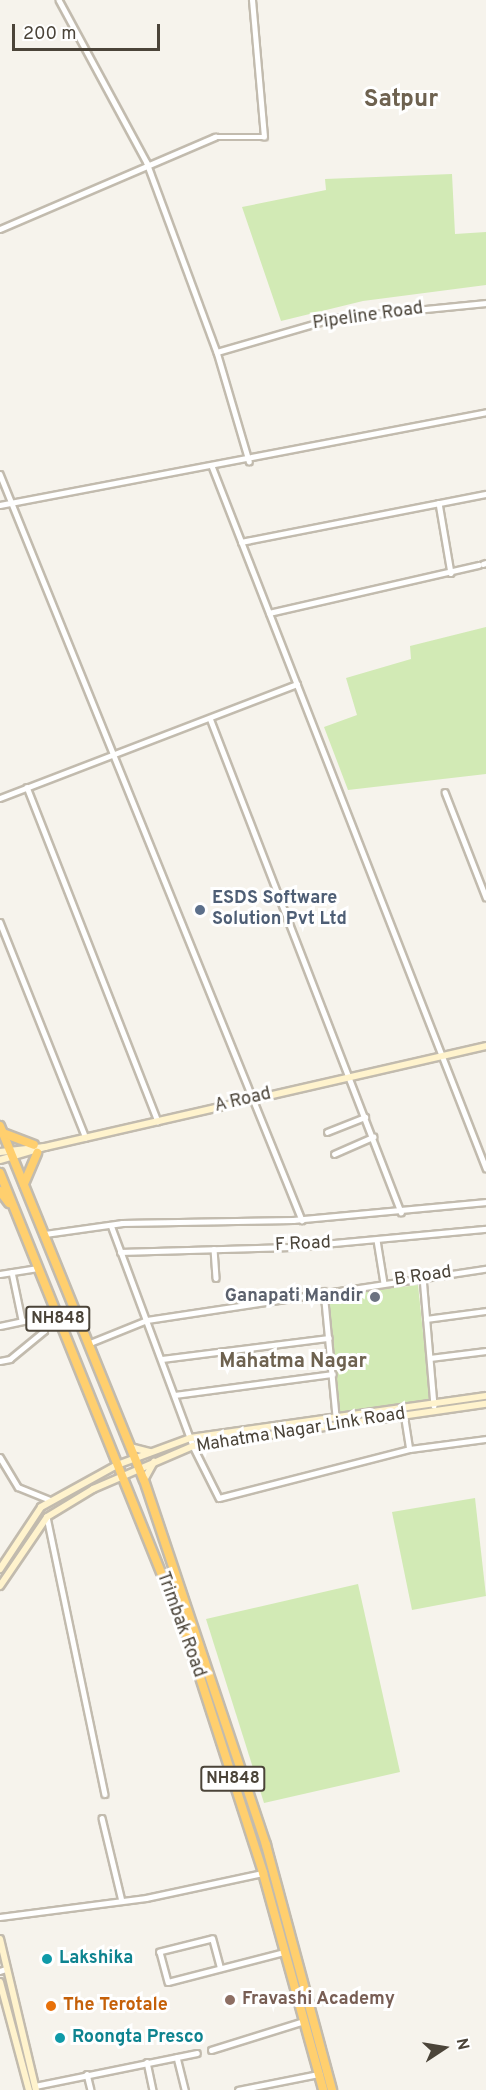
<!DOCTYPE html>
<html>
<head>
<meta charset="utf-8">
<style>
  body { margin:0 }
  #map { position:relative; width:486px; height:2090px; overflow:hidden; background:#f6f3ec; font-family:Overpass,sans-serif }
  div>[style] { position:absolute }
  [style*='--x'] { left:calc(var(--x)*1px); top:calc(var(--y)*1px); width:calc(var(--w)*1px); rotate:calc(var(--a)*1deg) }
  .green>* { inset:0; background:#d2eab5 }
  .roads { filter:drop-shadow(2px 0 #c2bbae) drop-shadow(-2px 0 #c2bbae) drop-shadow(0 2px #c2bbae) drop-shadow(0 -2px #c2bbae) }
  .street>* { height:4.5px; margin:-2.25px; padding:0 2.25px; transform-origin:2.25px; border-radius:2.25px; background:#fff }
  .secondary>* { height:6px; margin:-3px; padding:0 3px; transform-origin:3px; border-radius:3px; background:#fff3cd }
  .highway>* { height:8px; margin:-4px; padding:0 4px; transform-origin:4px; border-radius:4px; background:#ffcf6e }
  .dots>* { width:16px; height:16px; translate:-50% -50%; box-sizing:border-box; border:3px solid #fff; border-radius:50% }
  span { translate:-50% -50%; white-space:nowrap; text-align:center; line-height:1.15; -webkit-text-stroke:6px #fff; paint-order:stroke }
  .shield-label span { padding:2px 4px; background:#fff; border:2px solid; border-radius:4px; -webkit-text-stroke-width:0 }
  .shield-label { font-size:16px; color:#4b4439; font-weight:700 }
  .street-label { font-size:18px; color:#4b4439 }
  .service-label { font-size:18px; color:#4e5e75; font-weight:700 }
  .left { translate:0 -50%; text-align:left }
  .worship-label { font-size:18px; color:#5b616d; font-weight:700 }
  .right { translate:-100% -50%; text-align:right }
  .culture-label { font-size:18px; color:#0d838f; font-weight:700 }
  .education-label { font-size:18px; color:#785e54; font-weight:700 }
  .food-label { font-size:18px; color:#c56008; font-weight:700 }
  .neighbourhood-label { font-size:20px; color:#6e6250; font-weight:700 }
  .district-label { font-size:24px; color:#6e6250; font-weight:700 }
  .north { position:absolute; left:414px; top:2018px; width:60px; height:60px; -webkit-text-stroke:4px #fff; paint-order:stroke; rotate:78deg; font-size:16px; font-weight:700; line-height:24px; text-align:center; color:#4b4439 }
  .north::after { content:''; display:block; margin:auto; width:21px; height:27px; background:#4b4439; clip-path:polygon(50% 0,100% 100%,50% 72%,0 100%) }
  .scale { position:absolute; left:12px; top:24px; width:148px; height:27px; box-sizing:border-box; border:3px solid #4b4439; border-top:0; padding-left:8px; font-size:18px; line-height:21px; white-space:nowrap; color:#4b4439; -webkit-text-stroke:4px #fff; paint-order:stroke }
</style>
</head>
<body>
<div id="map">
  <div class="green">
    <i style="clip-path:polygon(452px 174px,455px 234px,486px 232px,486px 285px,363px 301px,281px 321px,242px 207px,326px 190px,325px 179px)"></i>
    <i style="clip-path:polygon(486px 627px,486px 774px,348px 790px,324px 727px,357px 715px,346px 678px,411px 659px,410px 646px)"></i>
    <i style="clip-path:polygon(418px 1285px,430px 1399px,340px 1412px,328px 1296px)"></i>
    <i style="clip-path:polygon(475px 1498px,486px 1596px,412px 1610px,392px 1512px)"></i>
    <i style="clip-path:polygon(358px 1584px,400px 1772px,264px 1803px,206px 1619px)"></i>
  </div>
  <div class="roads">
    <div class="street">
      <i style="--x:59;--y:0;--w:185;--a:61.6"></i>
      <i style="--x:147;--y:163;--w:202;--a:69.7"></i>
      <i style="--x:217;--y:352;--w:114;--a:73.6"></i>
      <i style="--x:0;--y:229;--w:234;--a:-23.2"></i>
      <i style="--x:215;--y:137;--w:49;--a:0"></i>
      <i style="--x:264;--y:137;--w:138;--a:-95"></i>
      <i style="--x:217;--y:352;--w:122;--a:-16.2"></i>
      <i style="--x:334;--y:318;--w:153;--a:-5.6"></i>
      <i style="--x:212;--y:466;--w:754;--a:68.68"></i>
      <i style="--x:0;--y:474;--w:805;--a:67.96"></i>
      <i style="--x:439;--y:503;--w:71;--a:80.3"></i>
      <i style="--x:0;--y:505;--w:495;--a:-10.8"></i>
      <i style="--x:241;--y:542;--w:250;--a:-11.1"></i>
      <i style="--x:483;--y:564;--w:3;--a:-18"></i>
      <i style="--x:269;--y:613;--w:215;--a:-12.9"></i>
      <i style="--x:210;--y:718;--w:530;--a:68.86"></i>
      <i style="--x:27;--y:787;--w:359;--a:68.6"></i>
      <i style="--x:445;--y:792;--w:113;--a:68.7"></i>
      <i style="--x:0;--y:798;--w:318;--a:-21"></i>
      <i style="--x:0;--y:922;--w:232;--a:68.3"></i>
      <i style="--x:327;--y:1132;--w:41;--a:-21.5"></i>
      <i style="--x:334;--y:1154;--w:43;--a:-23.6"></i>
      <i style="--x:111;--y:1225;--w:236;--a:69.6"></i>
      <i style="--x:193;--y:1446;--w:58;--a:63.4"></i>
      <i style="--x:219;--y:1498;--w:197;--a:-14.4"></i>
      <i style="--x:410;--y:1449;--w:77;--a:-7.5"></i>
      <i style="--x:45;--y:1234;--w:78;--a:-8.1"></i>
      <i style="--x:122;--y:1223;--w:171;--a:-1"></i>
      <i style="--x:293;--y:1220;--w:194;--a:-5.3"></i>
      <i style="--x:377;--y:1240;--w:44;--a:80.8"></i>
      <i style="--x:214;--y:1249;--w:29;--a:86"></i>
      <i style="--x:120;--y:1252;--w:171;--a:-1.7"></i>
      <i style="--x:291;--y:1247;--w:196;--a:-5.3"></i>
      <i style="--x:12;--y:1272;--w:49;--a:78.2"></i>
      <i style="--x:0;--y:1274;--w:38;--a:-9"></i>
      <i style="--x:423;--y:1277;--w:129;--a:85.1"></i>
      <i style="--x:324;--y:1291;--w:126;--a:84.5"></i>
      <i style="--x:426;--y:1319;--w:61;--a:-7.6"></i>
      <i style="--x:0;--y:1326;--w:57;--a:-12.1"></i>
      <i style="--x:90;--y:1343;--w:61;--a:-22"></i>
      <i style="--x:147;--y:1320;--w:343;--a:-8.6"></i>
      <i style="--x:430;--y:1358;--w:56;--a:-7.1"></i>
      <i style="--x:162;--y:1359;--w:168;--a:-7.2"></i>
      <i style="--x:0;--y:1361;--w:10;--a:-11"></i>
      <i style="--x:10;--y:1359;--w:44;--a:-39.5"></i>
      <i style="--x:44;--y:1331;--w:11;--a:-95"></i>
      <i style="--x:175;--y:1395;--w:159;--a:-7.6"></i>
      <i style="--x:404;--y:1413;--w:36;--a:81"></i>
      <i style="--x:0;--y:1457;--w:35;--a:59"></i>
      <i style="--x:18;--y:1487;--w:35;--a:22"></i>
      <i style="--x:47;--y:1517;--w:283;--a:78.2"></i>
      <i style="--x:102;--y:1818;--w:85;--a:76.5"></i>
      <i style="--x:0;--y:1917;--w:147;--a:-7.4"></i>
      <i style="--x:146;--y:1898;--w:120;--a:-12.1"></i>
      <i style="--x:220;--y:1968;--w:30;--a:-105"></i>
      <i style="--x:212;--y:1939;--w:54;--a:166"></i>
      <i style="--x:160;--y:1952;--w:31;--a:75"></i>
      <i style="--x:168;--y:1982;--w:120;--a:-14.5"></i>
      <i style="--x:0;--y:1971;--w:6;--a:-18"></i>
      <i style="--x:211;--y:2050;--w:97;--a:-17.3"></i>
      <i style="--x:177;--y:2057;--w:34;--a:76"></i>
      <i style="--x:147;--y:2062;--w:29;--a:78"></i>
      <i style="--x:87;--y:2074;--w:16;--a:76"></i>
      <i style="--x:35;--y:2086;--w:165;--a:-11.5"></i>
      <i style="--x:238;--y:2090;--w:83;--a:-11.2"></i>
    </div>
    <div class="secondary">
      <i style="--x:0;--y:1152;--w:45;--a:-6.3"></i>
      <i style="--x:45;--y:1147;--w:452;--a:-12.9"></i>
      <i style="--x:0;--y:1160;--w:47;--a:-16.1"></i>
      <i style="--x:130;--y:1447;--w:21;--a:14"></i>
      <i style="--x:144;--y:1480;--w:21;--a:-61"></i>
      <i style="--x:0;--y:1569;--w:74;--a:-56.5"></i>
      <i style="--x:41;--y:1507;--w:87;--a:-28.9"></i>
      <i style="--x:117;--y:1465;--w:78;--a:-20.3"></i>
      <i style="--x:190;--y:1438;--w:299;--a:-8.1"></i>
      <i style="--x:0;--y:1586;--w:83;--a:-55.7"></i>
      <i style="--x:47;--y:1517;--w:54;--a:-31.3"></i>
      <i style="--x:93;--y:1489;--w:109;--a:-23.3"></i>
      <i style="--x:193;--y:1446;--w:296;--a:-8.2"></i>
      <i style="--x:0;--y:1939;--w:155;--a:76.6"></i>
      <i style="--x:0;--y:1982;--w:112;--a:75"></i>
    </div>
    <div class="highway">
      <i style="--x:0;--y:1126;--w:382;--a:67.9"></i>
      <i style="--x:144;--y:1480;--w:385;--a:71.5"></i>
      <i style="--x:266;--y:1845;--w:254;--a:74.9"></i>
      <i style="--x:3;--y:1133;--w:33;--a:21"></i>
      <i style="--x:0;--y:1173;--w:500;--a:68.05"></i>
      <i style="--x:187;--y:1637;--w:248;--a:72.1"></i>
      <i style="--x:263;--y:1873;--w:225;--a:74.5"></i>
      <i style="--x:24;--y:1184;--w:34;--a:-67"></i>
      <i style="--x:0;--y:1191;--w:15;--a:53"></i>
    </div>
  </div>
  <div class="dots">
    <i style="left:200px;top:910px;background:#5c6f8a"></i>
    <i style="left:375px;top:1297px;background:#6b7280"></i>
    <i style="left:47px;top:1959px;background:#0f9aa8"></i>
    <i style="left:230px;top:2000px;background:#8d6e63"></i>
    <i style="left:51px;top:2006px;background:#e8710a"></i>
    <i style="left:60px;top:2038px;background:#0f9aa8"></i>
  </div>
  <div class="shield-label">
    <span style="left:58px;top:1319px">NH848</span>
    <span style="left:233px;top:1779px">NH848</span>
  </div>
  <div class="street-label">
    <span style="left:368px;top:317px;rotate:-8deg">Pipeline Road</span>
    <span style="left:243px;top:1101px;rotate:-13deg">A Road</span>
    <span style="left:303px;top:1245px;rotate:-3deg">F Road</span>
    <span style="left:423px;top:1277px;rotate:-8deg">B Road</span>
    <span style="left:301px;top:1431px;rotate:-9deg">Mahatma Nagar Link Road</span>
    <span style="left:180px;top:1625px;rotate:70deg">Trimbak Road</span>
  </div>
  <div class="service-label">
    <span class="left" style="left:212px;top:910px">ESDS Software<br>Solution Pvt Ltd</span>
  </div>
  <div class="worship-label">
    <span class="right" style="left:363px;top:1297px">Ganapati Mandir</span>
  </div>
  <div class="culture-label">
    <span class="left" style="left:59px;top:1959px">Lakshika</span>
    <span class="left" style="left:72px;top:2038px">Roongta Presco</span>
  </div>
  <div class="education-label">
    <span class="left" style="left:242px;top:2000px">Fravashi Academy</span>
  </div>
  <div class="food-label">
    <span class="left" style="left:63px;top:2006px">The Terotale</span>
  </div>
  <div class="neighbourhood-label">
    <span style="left:293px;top:1362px">Mahatma Nagar</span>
  </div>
  <div class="district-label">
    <span style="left:401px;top:101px">Satpur</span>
  </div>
  <div class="north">N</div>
  <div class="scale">200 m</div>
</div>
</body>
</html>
